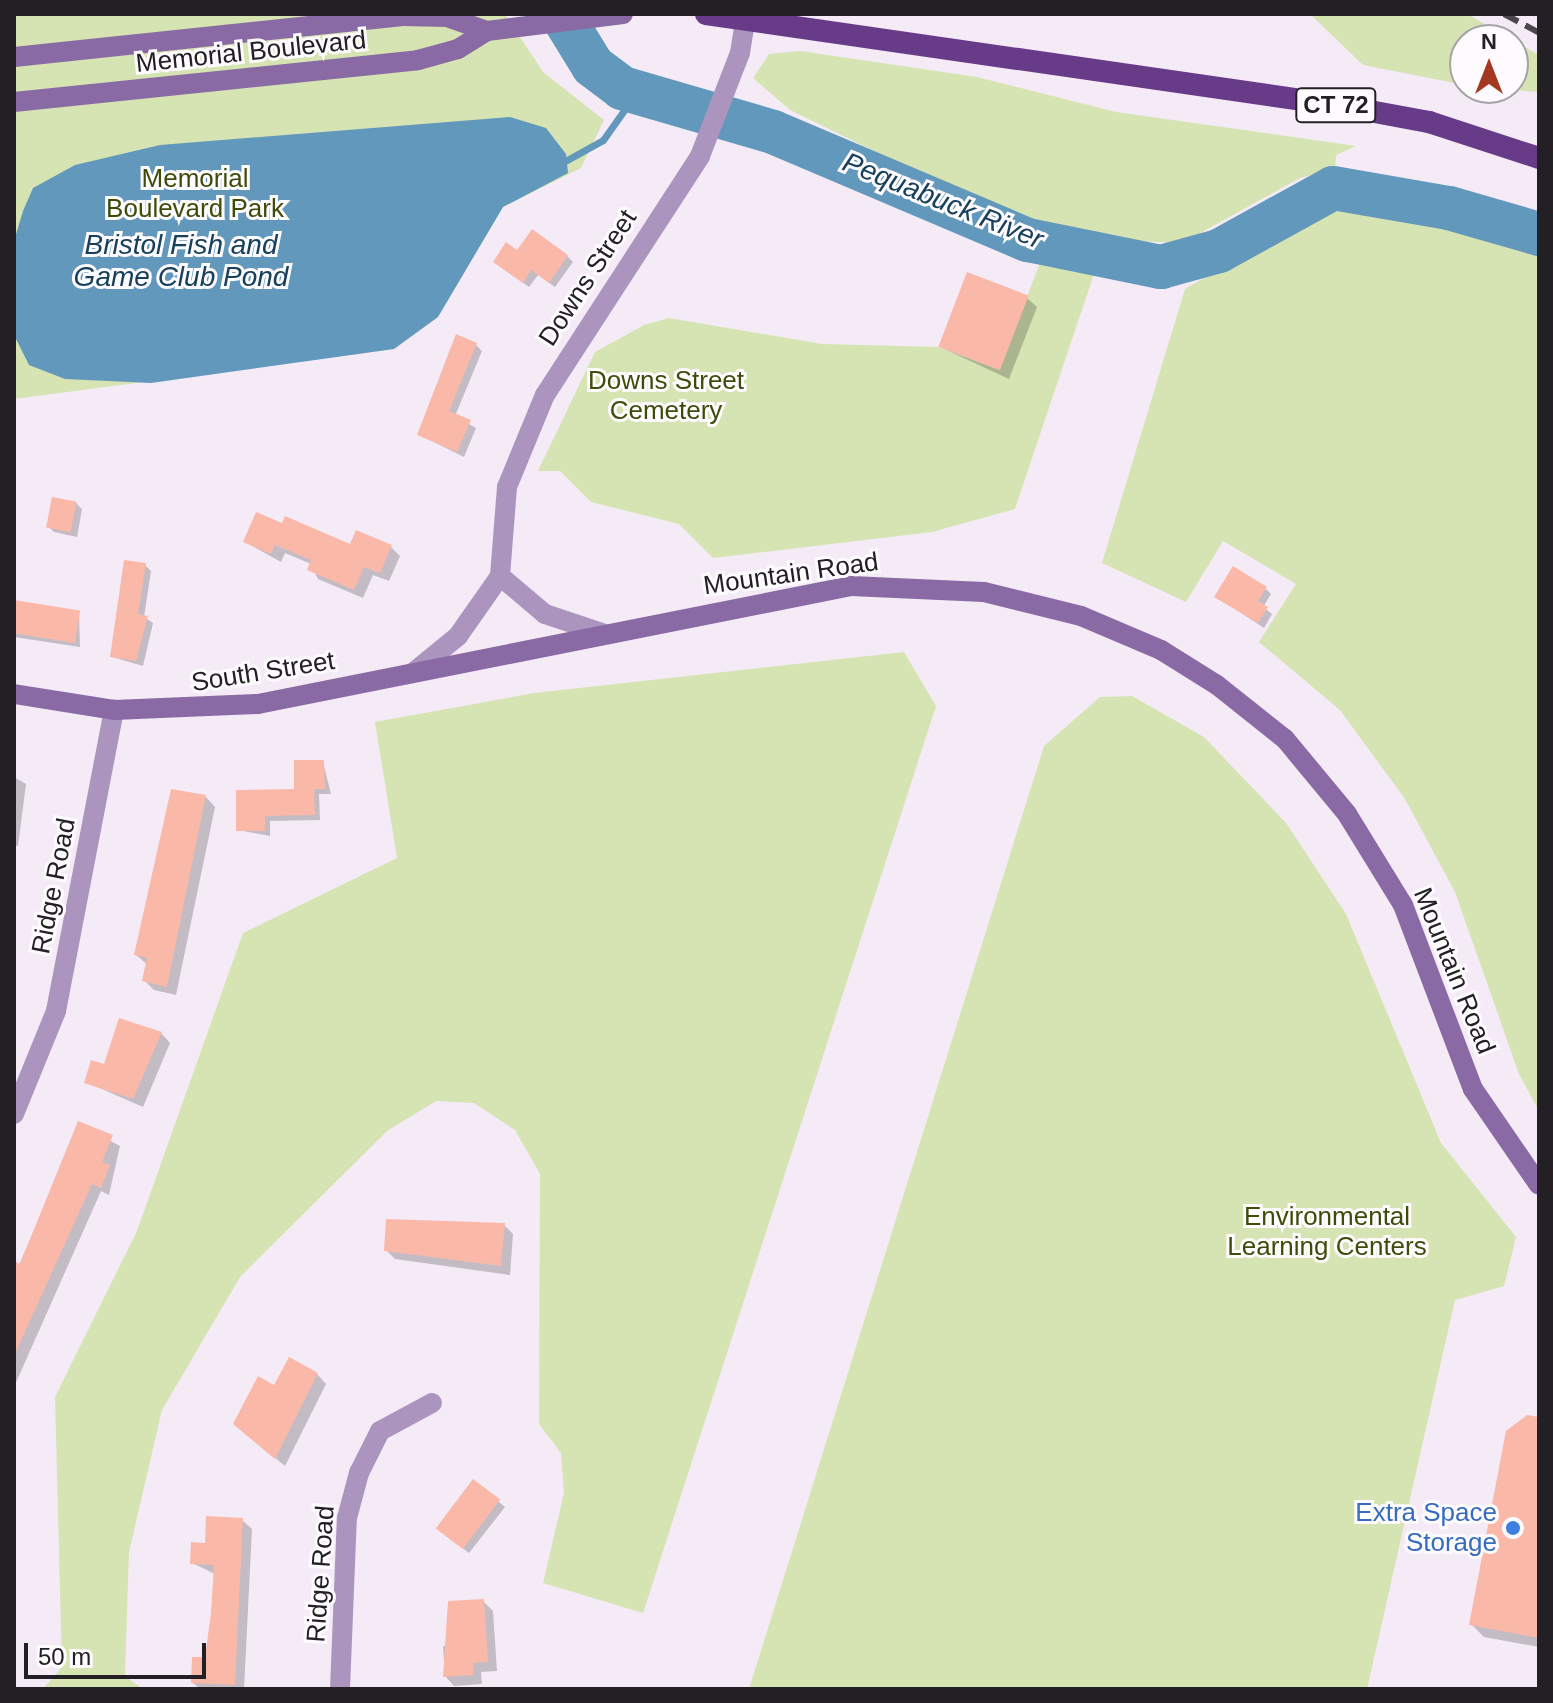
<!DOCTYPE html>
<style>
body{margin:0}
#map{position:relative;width:1553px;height:1703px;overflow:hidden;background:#f4ebf7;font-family:Helvetica,sans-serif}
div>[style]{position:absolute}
.green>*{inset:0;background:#d6e3b3}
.water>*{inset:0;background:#6398bd}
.shadow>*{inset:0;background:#0003}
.stream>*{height:7px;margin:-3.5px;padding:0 3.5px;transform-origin:3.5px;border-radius:3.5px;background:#6398bd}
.river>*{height:44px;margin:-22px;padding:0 22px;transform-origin:22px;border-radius:22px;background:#6398bd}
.building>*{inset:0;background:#f9b8a8;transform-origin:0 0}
.minor>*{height:20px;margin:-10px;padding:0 10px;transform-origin:10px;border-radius:10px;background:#ab95be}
.tertiary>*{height:20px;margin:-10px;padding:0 10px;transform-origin:10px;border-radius:10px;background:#ab95be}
.secondary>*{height:20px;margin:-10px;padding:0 10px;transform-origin:10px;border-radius:10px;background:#8a6aa4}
.trunk>*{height:22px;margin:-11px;padding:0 11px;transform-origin:11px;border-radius:11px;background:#683b88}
.rail>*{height:6px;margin-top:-3px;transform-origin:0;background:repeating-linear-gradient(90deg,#4b474d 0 16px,transparent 0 24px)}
.dots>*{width:22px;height:22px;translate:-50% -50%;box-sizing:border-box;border:4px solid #fdfbfe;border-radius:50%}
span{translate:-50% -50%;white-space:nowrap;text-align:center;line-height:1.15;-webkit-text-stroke:6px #fdfbfe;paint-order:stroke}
.shield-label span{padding:2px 6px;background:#fdfbfe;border:2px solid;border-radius:6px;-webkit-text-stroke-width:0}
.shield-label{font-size:24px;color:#232025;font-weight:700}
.street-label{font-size:26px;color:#232025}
.park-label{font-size:26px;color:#3f4c09}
.shop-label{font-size:26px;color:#366cbe}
.right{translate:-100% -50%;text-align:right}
.water-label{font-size:28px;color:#16405b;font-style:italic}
.frame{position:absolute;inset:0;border:16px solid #232025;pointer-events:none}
.north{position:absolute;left:1449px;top:24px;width:80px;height:80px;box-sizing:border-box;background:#fdfbfe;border:2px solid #a6a3a7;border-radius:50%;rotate:0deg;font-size:22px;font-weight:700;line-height:32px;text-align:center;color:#232025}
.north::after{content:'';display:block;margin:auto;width:28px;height:36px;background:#a1381f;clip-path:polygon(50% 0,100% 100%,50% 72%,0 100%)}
.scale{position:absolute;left:24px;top:1643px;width:182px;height:36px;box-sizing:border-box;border:4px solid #232025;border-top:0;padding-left:10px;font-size:24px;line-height:28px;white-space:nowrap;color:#232025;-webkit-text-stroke:6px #fdfbfe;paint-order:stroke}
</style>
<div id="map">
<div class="green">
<i style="clip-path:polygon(14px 14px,505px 14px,543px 72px,604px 120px,581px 168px,503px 207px,438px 317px,394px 349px,14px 399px)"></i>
<i style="clip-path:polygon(1310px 14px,1467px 14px,1539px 55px,1539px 92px,1483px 88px,1513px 88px,1513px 40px,1465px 40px,1465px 85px,1363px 65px)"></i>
<i style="clip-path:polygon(800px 51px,977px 77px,1116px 112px,1356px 146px,1336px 155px,1335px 169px,1300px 178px,1182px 243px,1081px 239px,1032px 228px,790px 110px,753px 78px,769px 54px)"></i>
<i style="clip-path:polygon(1356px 203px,1453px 220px,1539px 254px,1539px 1111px,1519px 1074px,1455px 892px,1405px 799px,1340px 710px,1259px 642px,1296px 584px,1223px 541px,1186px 602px,1102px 563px,1185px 289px,1318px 212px)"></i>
<i style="clip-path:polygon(1043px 255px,1096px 268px,1015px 509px,932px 532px,713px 558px,679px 524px,591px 502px,560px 471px,538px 471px,595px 352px,644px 325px,669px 318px,822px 344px,938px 347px,999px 370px)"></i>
<i style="clip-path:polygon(904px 652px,936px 706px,643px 1613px,543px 1583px,564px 1493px,561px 1453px,539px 1424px,540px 1174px,515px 1130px,474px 1103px,436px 1101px,387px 1131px,240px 1277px,162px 1410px,129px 1552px,125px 1676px,143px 1689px,43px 1689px,62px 1667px,55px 1397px,137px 1231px,243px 933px,397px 858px,375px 722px,534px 693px)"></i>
<i style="clip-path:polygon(1132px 696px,1204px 737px,1286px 823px,1346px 914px,1441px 1143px,1516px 1237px,1504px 1286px,1455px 1300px,1367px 1689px,749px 1689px,1044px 746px,1100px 697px)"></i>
</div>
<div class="water">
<i style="clip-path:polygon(510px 117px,546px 128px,566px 154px,568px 173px,503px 207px,438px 317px,394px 349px,151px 383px,65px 379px,29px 365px,14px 335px,14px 241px,23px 211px,33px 188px,75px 165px,160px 145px)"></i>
</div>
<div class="shadow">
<i style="clip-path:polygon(518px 253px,567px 256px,573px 262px,555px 287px,538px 275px,529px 287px,501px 267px)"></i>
<i style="clip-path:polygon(1027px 298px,1037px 307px,1009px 379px,940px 347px)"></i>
<i style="clip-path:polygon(476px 345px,482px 351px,455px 416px,476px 428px,464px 457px,420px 435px)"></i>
<i style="clip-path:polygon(76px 503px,82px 509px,77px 537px,54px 532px,48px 526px)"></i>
<i style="clip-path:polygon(245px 542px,391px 547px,400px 556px,389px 581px,373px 575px,363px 598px,318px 579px,311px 564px,285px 553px,281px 562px)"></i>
<i style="clip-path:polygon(145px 565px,151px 571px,144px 617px,153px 623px,143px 666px,112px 657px)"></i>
<i style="clip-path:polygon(1265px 588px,1271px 594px,1263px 607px,1272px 614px,1264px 628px,1217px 597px)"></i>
<i style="clip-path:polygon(14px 603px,79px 613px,80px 647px,14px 637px)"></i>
<i style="clip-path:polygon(323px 762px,331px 794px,319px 794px,320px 820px,270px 821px,270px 836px,238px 830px,297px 791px)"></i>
<i style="clip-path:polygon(14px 777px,26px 784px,18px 846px,14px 845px)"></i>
<i style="clip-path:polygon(172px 791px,206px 797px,215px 807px,176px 995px,154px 990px,145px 981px,148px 965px,136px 955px)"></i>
<i style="clip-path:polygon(161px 1033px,170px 1043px,143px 1107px,86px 1082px)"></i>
<i style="clip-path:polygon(79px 1124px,120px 1146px,109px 1195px,101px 1191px,14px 1387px,14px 1277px)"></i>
<i style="clip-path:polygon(504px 1225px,513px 1234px,510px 1275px,395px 1259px,386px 1250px)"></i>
<i style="clip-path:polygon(317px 1374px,326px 1384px,285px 1466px,245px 1433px,275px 1388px)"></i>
<i style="clip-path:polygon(1539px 1418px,1539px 1647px,1484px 1637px,1471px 1624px)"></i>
<i style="clip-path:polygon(473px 1481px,505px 1507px,469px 1553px,444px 1534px)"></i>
<i style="clip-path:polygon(242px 1520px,252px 1529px,244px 1689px,200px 1689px,193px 1683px,207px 1660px,215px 1574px,192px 1563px)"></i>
<i style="clip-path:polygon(483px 1601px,493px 1611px,497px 1671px,481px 1672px,482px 1684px,454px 1686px,445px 1676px,443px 1646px,453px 1645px)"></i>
</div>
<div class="stream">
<i style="left:558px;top:165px;width:51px;rotate:-29.1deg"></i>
<i style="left:603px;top:140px;width:59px;rotate:-54.7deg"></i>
</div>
<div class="river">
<i style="left:561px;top:14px;width:61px;rotate:58.4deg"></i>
<i style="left:593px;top:66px;width:36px;rotate:37deg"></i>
<i style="left:622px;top:88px;width:157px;rotate:16.2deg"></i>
<i style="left:773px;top:132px;width:277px;rotate:23deg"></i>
<i style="left:1028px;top:240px;width:136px;rotate:11.5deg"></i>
<i style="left:1161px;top:267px;width:60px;rotate:-15.4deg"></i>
<i style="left:1219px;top:251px;width:130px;rotate:-28.9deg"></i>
<i style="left:1333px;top:188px;width:118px;rotate:9.8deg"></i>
<i style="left:1449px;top:208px;width:94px;rotate:16.1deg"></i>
</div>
<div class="building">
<i style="clip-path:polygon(532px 229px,568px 255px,549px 283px,531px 270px,523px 283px,493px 262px,506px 242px,517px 250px)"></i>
<i style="left:967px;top:272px;width:66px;height:80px;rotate:21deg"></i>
<i style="clip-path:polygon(456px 334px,477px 343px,449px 411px,471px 420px,457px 452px,417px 435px)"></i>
<i style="left:52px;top:497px;width:25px;height:31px;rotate:11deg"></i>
<i style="clip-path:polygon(256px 512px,282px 523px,285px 516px,350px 544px,356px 530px,392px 545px,380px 573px,364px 567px,354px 590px,307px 570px,311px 560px,275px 545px,271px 554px,243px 542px)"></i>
<i style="clip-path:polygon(124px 560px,146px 563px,138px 614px,148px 616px,136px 661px,110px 657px)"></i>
<i style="clip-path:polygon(1233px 566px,1267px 587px,1258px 601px,1268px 607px,1258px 623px,1214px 597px)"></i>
<i style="left:14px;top:600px;width:67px;height:33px;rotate:9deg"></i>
<i style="clip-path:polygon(294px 760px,324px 760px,325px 789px,314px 789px,315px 815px,265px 816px,265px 831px,236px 831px,236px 790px,294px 789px)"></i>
<i style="clip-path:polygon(171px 789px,206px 795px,167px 987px,142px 981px,147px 958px,134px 955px)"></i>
<i style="clip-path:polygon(119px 1018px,162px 1032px,133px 1099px,84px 1083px,91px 1060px,104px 1064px)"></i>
<i style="clip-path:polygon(78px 1121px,113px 1135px,102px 1162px,110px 1165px,101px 1188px,92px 1184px,14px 1356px,14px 1261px,20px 1264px)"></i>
<i style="clip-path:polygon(386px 1219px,505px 1223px,501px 1266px,384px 1251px)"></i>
<i style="clip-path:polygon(289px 1357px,318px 1373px,275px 1459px,233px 1424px,258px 1376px,274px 1385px)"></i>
<i style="clip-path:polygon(1527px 1415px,1539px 1417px,1539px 1638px,1469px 1625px,1506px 1431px)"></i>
<i style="left:473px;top:1479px;width:34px;height:62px;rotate:37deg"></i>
<i style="clip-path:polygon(206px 1516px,243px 1518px,235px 1685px,191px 1683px,192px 1657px,205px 1657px,211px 1613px,214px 1565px,190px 1564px,191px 1542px,205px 1543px)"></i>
<i style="clip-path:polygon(484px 1599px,488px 1662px,473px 1663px,474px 1675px,443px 1677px,448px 1601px)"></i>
</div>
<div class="minor">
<i style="left:14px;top:1114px;width:111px;rotate:-67.8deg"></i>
<i style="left:56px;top:1011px;width:307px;rotate:-79.1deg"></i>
<i style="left:340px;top:1689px;width:171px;rotate:-87.7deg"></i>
<i style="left:347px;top:1518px;width:47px;rotate:-75.1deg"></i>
<i style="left:359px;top:1473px;width:47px;rotate:-63.4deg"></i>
<i style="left:380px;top:1431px;width:59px;rotate:-28.3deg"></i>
</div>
<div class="tertiary">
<i style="left:500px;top:576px;width:59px;rotate:40.2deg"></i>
<i style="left:545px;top:614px;width:60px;rotate:18.4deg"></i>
<i style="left:414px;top:672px;width:57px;rotate:-39.3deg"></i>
<i style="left:458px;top:636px;width:73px;rotate:-55deg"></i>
<i style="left:500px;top:576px;width:89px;rotate:-85.5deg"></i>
<i style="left:507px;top:487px;width:100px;rotate:-67.6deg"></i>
<i style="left:545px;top:395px;width:285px;rotate:-57deg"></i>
<i style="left:700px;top:156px;width:110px;rotate:-68.8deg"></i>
<i style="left:740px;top:53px;width:39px;rotate:-81deg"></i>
</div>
<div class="secondary">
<i style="left:14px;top:57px;width:391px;rotate:-6deg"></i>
<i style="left:403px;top:16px;width:44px;rotate:1.3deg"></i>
<i style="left:447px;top:17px;width:42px;rotate:19.3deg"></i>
<i style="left:14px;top:102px;width:406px;rotate:-5.9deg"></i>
<i style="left:418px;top:60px;width:41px;rotate:-15.4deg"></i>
<i style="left:458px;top:49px;width:34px;rotate:-32deg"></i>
<i style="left:487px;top:31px;width:137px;rotate:-7.1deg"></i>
<i style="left:14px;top:694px;width:101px;rotate:9.1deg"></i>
<i style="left:114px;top:710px;width:144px;rotate:-2.4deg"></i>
<i style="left:258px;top:704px;width:605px;rotate:-11.25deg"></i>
<i style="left:851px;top:586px;width:133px;rotate:2.6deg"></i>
<i style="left:984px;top:592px;width:100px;rotate:13.9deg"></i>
<i style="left:1081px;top:616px;width:87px;rotate:23deg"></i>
<i style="left:1161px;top:650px;width:66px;rotate:32deg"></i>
<i style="left:1217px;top:685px;width:87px;rotate:38.5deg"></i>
<i style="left:1285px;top:739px;width:97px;rotate:50.4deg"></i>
<i style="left:1347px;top:814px;width:107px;rotate:58.4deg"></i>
<i style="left:1403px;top:905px;width:197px;rotate:69.2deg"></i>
<i style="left:1473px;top:1089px;width:116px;rotate:55.5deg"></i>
</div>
<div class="trunk">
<i style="left:706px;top:14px;width:638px;rotate:8.21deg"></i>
<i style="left:1337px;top:105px;width:94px;rotate:10.5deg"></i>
<i style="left:1429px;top:122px;width:116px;rotate:18.1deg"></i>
</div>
<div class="rail">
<i style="left:1504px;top:14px;width:40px;rotate:28deg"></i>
</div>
<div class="dots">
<i style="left:1513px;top:1528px;background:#3f7fe0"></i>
</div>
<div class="shield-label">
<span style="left:1336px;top:105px">CT 72</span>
</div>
<div class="street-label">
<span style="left:251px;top:52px;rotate:-6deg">Memorial Boulevard</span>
<span style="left:588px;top:278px;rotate:-57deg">Downs Street</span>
<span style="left:791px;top:574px;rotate:-8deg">Mountain Road</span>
<span style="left:263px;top:672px;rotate:-9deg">South Street</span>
<span style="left:54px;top:886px;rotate:-79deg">Ridge Road</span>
<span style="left:1454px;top:971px;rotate:68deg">Mountain Road</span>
<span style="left:321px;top:1574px;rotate:-86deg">Ridge Road</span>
</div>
<div class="park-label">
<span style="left:195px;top:194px">Memorial<br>Boulevard Park</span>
<span style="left:666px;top:396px">Downs Street<br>Cemetery</span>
<span style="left:1327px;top:1232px">Environmental<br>Learning Centers</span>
</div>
<div class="shop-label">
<span class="right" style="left:1497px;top:1528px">Extra Space<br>Storage</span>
</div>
<div class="water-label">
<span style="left:943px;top:201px;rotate:22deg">Pequabuck River</span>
<span style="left:181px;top:261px">Bristol Fish and<br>Game Club Pond</span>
</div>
<div class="frame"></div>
<div class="north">N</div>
<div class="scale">50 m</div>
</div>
